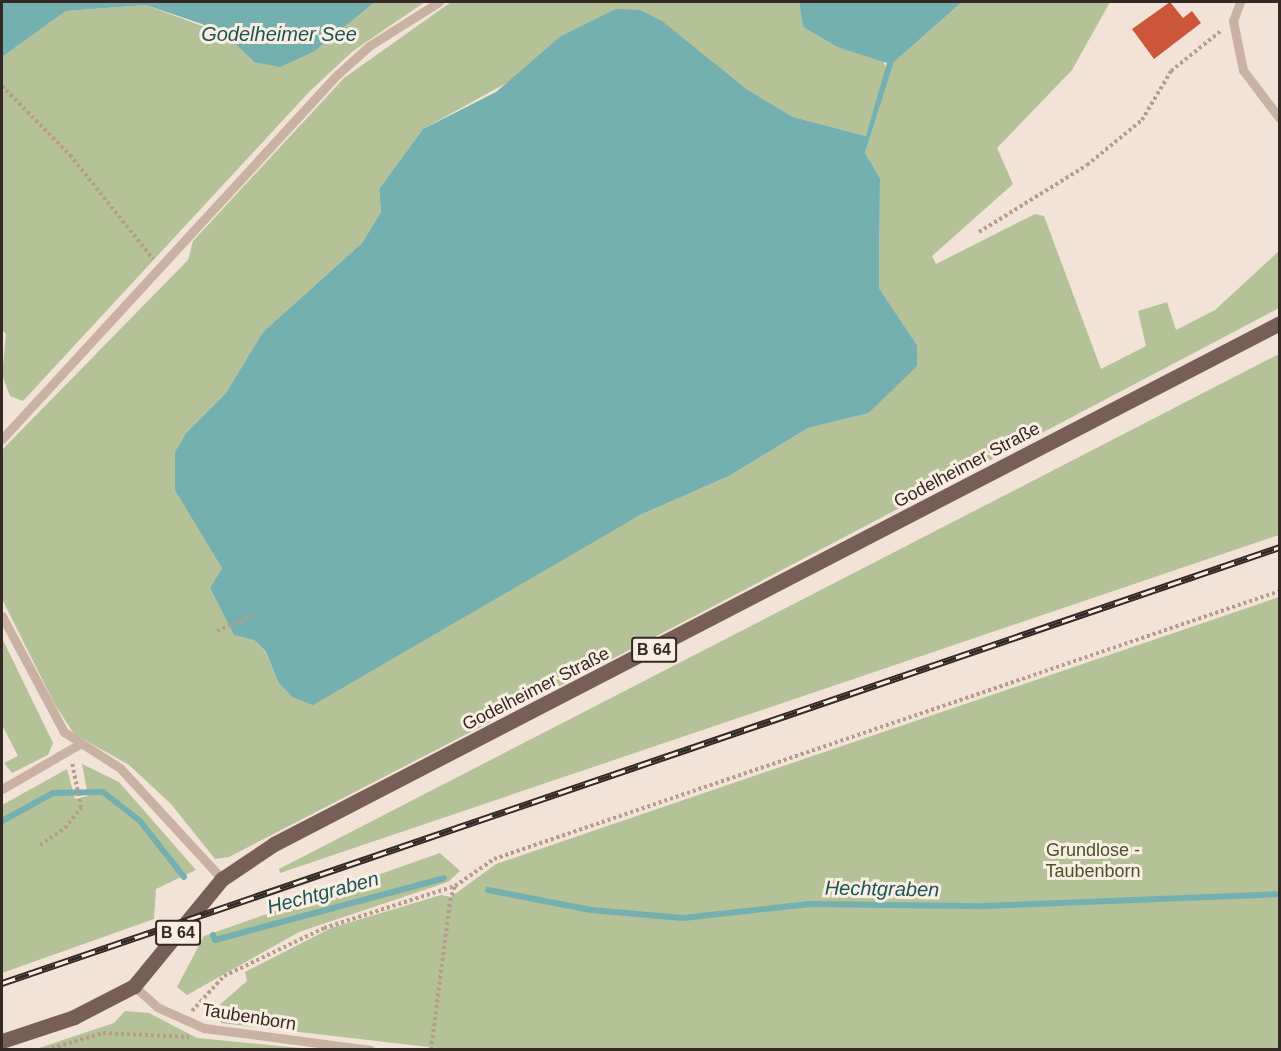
<!DOCTYPE html>
<meta charset="utf-8">
<style>
body{margin:0}
#map{position:relative;width:1281px;height:1051px;overflow:hidden;background:#f2e3d6;font-family:Arial,sans-serif}
div>[style]{position:absolute}
.green>*{inset:0;background:#b5c196}
.water>*{inset:0;background:#74b0b0}
.stream>*{height:6px;margin:-3px;padding:0 3px;transform-origin:3px;border-radius:3px;background:#74b0b0}
.building>*{inset:0;background:#cc563a}
.path>*{height:4px;margin-top:-2px;transform-origin:0;background:repeating-linear-gradient(90deg,#b69c8c 0 3px,transparent 0 6px)}
.service>*{height:9px;margin:-4.5px;padding:0 4.5px;transform-origin:4.5px;border-radius:4.5px;background:#cab2a2}
.primary>*{height:15px;margin:-7.5px;padding:0 7.5px;transform-origin:7.5px;border-radius:7.5px;background:#775f55}
.rail>*{height:7px;margin-top:-3.5px;transform-origin:0;background:repeating-linear-gradient(90deg,#faeee2 0 14px,#342925 0 28px);box-sizing:border-box;border-block:2px solid #342925}
span{translate:-50% -50%;white-space:nowrap;text-align:center;line-height:1.15;-webkit-text-stroke:6px #faeee2;paint-order:stroke}
.shield-label span{padding:2px 4px;background:#faeee2;border:2px solid;border-radius:4px;-webkit-text-stroke-width:0}
.shield-label{font-size:16px;color:#342925;font-weight:700}
.street-label{font-size:18px;color:#342925}
.park-label{font-size:18px;color:#465327}
.water-label{font-size:20px;color:#195657;font-style:italic}
.frame{position:absolute;inset:0;border:3px solid #342925;pointer-events:none}
</style>
<div id="map">
<div class="green">
<i style="clip-path:polygon(375px 2px,425px 2px,353px 51px,310px 91px,23px 401px,10px 396px,2px 375px,6px 334px,2px 330px,2px 57px,66px 11px,146px 5px,226px 35px,254px 62px,315px 51px)"></i>
<i style="clip-path:polygon(451px 2px,799px 2px,803px 27px,837px 47px,883px 60px,887px 71px,866px 136px,793px 117px,745px 88px,512px 80px,423px 129px,379px 189px,381px 212px,362px 243px,263px 332px,226px 393px,187px 432px,222px 568px,210px 588px,234px 634px,254px 640px,266px 653px,278px 682px,292px 697px,640px 515px,729px 476px,808px 428px,869px 413px,916px 366px,917px 345px,879px 288px,880px 178px,865px 153px,894px 62px,962px 2px,1110px 2px,1072px 70px,997px 148px,1013px 184px,932px 256px,936px 264px,1035px 214px,1044px 216px,1101px 369px,1146px 346px,1138px 311px,1167px 302px,1176px 330px,1215px 310px,1279px 251px,1279px 308px,668px 630px,229px 857px,215px 859px,171px 804px,129px 765px,74px 734px,54px 703px,2px 599px,2px 450px,188px 260px,193px 241px,344px 78px)"></i>
<i style="clip-path:polygon(1279px 354px,1279px 535px,280px 873px,279px 869px)"></i>
<i style="clip-path:polygon(1279px 597px,1279px 1049px,454px 1050px,221px 1023px,216px 1008px,247px 981px,245px 972px,331px 928px,441px 895px,451px 897px,496px 864px)"></i>
<i style="clip-path:polygon(2px 638px,53px 743px,48px 755px,12px 773px,4px 763px,18px 756px,2px 725px)"></i>
<i style="clip-path:polygon(82px 764px,119px 782px,196px 870px,156px 889px,154px 919px,2px 973px,2px 805px,67px 769px,75px 799px,88px 796px)"></i>
<i style="clip-path:polygon(440px 853px,460px 871px,448px 882px,299px 932px,187px 995px,177px 987px,204px 936px)"></i>
<i style="clip-path:polygon(125px 1011px,149px 1013px,197px 1038px,311px 1049px,36px 1049px,114px 1023px)"></i>
</div>
<div class="water">
<i style="clip-path:polygon(2px 2px,375px 2px,315px 51px,280px 67px,254px 62px,226px 35px,202px 24px,146px 5px,66px 11px,2px 57px)"></i>
<i style="clip-path:polygon(799px 2px,962px 2px,894px 62px,865px 153px,880px 178px,879px 288px,917px 345px,917px 366px,869px 413px,808px 428px,729px 476px,640px 515px,313px 705px,292px 697px,278px 682px,266px 652px,254px 640px,234px 635px,210px 588px,222px 568px,175px 490px,175px 452px,187px 432px,226px 393px,263px 332px,362px 243px,381px 212px,379px 189px,423px 129px,496px 92px,561px 36px,616px 9px,640px 10px,662px 21px,745px 88px,793px 117px,866px 136px,887px 63px,837px 47px,803px 27px)"></i>
</div>
<div class="stream">
<i style="left:2px;top:821px;width:58px;rotate:-28.8deg"></i>
<i style="left:53px;top:793px;width:50px;rotate:-1.1deg"></i>
<i style="left:103px;top:792px;width:47px;rotate:38.1deg"></i>
<i style="left:140px;top:821px;width:71px;rotate:51.8deg"></i>
<i style="left:488px;top:890px;width:105px;rotate:11deg"></i>
<i style="left:591px;top:910px;width:92px;rotate:5deg"></i>
<i style="left:683px;top:918px;width:128px;rotate:-6.3deg"></i>
<i style="left:810px;top:904px;width:175px;rotate:0.7deg"></i>
<i style="left:985px;top:906px;width:295px;rotate:-2.3deg"></i>
<i style="left:213px;top:935px;width:5px;rotate:68deg"></i>
<i style="left:215px;top:940px;width:237px;rotate:-15.1deg"></i>
</div>
<div class="building">
<i style="clip-path:polygon(1170px 2px,1183px 18px,1192px 11px,1201px 23px,1154px 59px,1132px 29px)"></i>
</div>
<div class="path">
<i style="left:2px;top:86px;width:97px;rotate:45.4deg"></i>
<i style="left:70px;top:155px;width:133px;rotate:51.4deg"></i>
<i style="left:979px;top:232px;width:127px;rotate:-31.8deg"></i>
<i style="left:1087px;top:165px;width:71px;rotate:-39.3deg"></i>
<i style="left:1142px;top:120px;width:57px;rotate:-59.4deg"></i>
<i style="left:1171px;top:71px;width:65px;rotate:-38.8deg"></i>
<i style="left:217px;top:631px;width:39px;rotate:-24deg"></i>
<i style="left:40px;top:845px;width:30px;rotate:-34deg"></i>
<i style="left:65px;top:828px;width:26px;rotate:-51deg"></i>
<i style="left:81px;top:808px;width:47px;rotate:-101.1deg"></i>
<i style="left:192px;top:1011px;width:47px;rotate:-47.6deg"></i>
<i style="left:224px;top:976px;width:111px;rotate:-25.6deg"></i>
<i style="left:324px;top:928px;width:138px;rotate:-17.8deg"></i>
<i style="left:46px;top:1050px;width:59px;rotate:-16.6deg"></i>
<i style="left:103px;top:1033px;width:86px;rotate:2.7deg"></i>
<i style="left:431px;top:1050px;width:150px;rotate:-82.7deg"></i>
<i style="left:450px;top:901px;width:16px;rotate:-72deg"></i>
<i style="left:455px;top:886px;width:47px;rotate:-34.7deg"></i>
<i style="left:494px;top:859px;width:830px;rotate:-18.83deg"></i>
</div>
<div class="service">
<i style="left:1240px;top:2px;width:20px;rotate:110deg"></i>
<i style="left:1233px;top:21px;width:50px;rotate:78.5deg"></i>
<i style="left:1243px;top:70px;width:61px;rotate:52.9deg"></i>
<i style="left:2px;top:439px;width:496px;rotate:-47.4deg"></i>
<i style="left:338px;top:74px;width:42px;rotate:-42.1deg"></i>
<i style="left:369px;top:46px;width:83px;rotate:-32.2deg"></i>
<i style="left:2px;top:616px;width:132px;rotate:61.9deg"></i>
<i style="left:64px;top:732px;width:67px;rotate:32.7deg"></i>
<i style="left:120px;top:768px;width:151px;rotate:47.4deg"></i>
<i style="left:2px;top:789px;width:88px;rotate:-30.1deg"></i>
<i style="left:134px;top:986px;width:31px;rotate:42deg"></i>
<i style="left:157px;top:1007px;width:51px;rotate:24.1deg"></i>
<i style="left:204px;top:1028px;width:168px;rotate:7.5deg"></i>
</div>
<div class="primary">
<i style="left:2px;top:1041px;width:76px;rotate:-18.4deg"></i>
<i style="left:74px;top:1017px;width:68px;rotate:-27.3deg"></i>
<i style="left:134px;top:986px;width:139px;rotate:-50.6deg"></i>
<i style="left:222px;top:879px;width:63px;rotate:-33.9deg"></i>
<i style="left:274px;top:844px;width:1133px;rotate:-27.38deg"></i>
</div>
<div class="rail">
<i style="left:2px;top:983px;width:1350px;rotate:-18.84deg"></i>
</div>
<div class="shield-label">
<span style="left:654px;top:650px">B 64</span>
<span style="left:178px;top:933px">B 64</span>
</div>
<div class="street-label">
<span style="left:967px;top:465px;rotate:-28deg">Godelheimer Straße</span>
<span style="left:536px;top:689px;rotate:-27deg">Godelheimer Straße</span>
<span style="left:249px;top:1017px;rotate:9deg">Taubenborn</span>
</div>
<div class="park-label">
<span style="left:1093px;top:861px">Grundlose -<br>Taubenborn</span>
</div>
<div class="water-label">
<span style="left:279px;top:34px">Godelheimer See</span>
<span style="left:882px;top:889px;rotate:1deg">Hechtgraben</span>
<span style="left:323px;top:893px;rotate:-15deg">Hechtgraben</span>
</div>
<div class="frame"></div>
</div>
